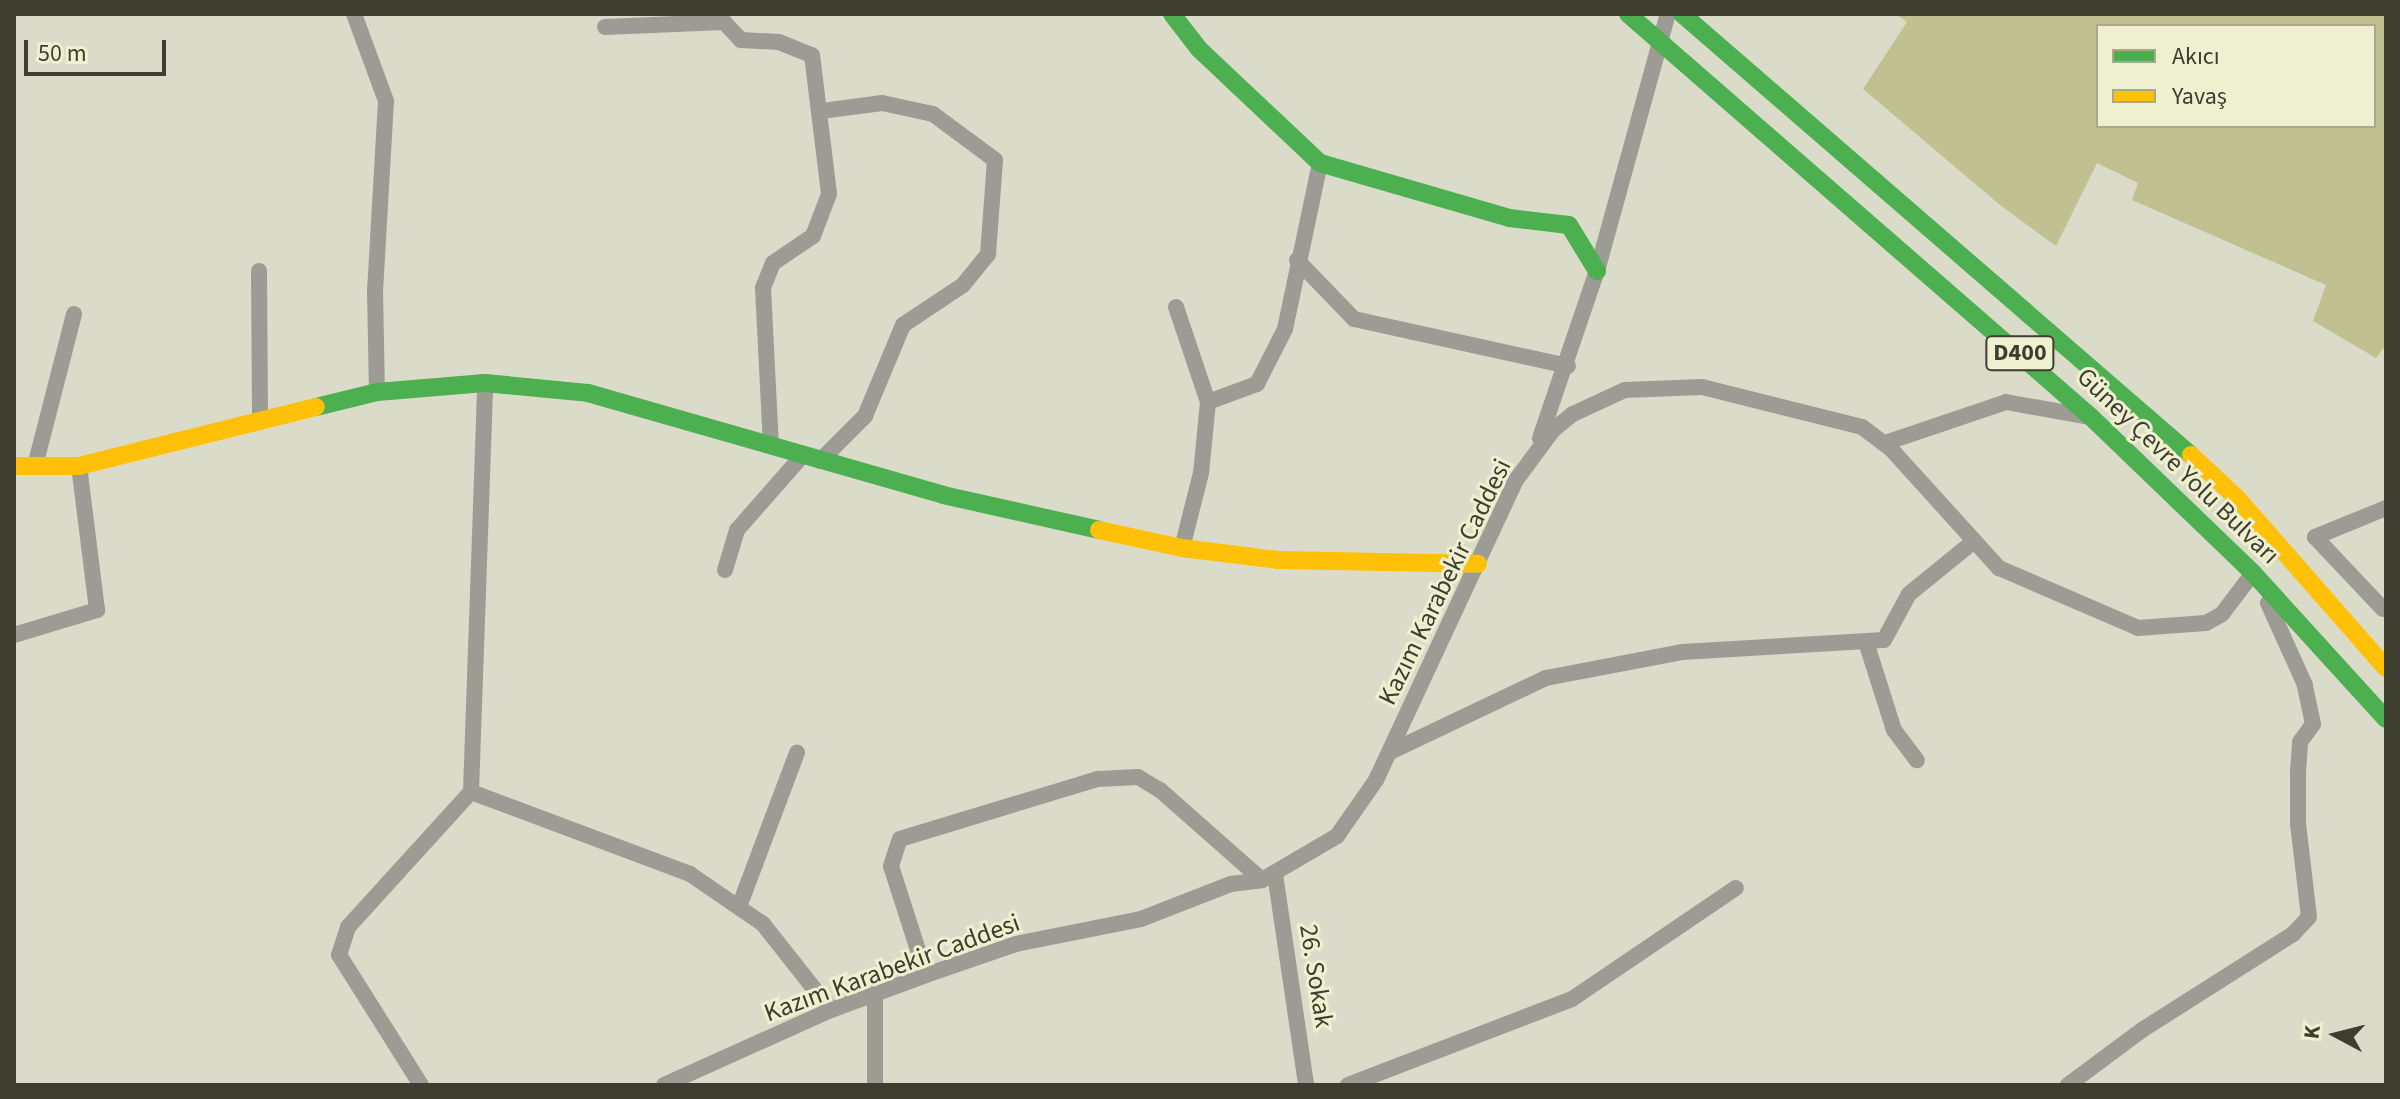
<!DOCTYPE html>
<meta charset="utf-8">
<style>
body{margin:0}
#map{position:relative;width:2400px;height:1099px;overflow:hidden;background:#dbdbca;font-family:"Source Sans 3",sans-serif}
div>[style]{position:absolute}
.forest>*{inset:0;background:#c0c091}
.street>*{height:16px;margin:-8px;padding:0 8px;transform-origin:8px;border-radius:8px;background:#9c9c94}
.fast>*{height:18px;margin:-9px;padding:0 9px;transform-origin:9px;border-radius:9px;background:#4caf50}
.slow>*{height:18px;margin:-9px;padding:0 9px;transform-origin:9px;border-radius:9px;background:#ffc107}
span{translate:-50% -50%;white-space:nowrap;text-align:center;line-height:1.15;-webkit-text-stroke:6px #eff0cf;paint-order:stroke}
.shield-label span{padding:2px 6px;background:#eff0cf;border:2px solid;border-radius:6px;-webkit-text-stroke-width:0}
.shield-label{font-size:24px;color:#3d3d30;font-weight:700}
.street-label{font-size:26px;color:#3d3d30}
.frame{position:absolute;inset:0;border:16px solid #3d3d30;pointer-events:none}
.legend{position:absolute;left:2096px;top:24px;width:280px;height:104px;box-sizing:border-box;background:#eff0cf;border:2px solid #a8a88f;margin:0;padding:10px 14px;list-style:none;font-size:24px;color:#3d3d30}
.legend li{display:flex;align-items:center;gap:16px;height:40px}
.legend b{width:40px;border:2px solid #a8a88f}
.north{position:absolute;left:2296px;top:995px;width:80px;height:80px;-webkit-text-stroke:6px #eff0cf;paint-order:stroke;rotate:277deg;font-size:22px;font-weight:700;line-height:32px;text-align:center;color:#3d3d30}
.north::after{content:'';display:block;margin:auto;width:28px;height:36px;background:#3d3d30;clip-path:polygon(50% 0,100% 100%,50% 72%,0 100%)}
.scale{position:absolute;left:24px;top:40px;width:142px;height:36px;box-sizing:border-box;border:4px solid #3d3d30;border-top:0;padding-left:10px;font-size:24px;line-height:28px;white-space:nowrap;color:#3d3d30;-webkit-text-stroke:6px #eff0cf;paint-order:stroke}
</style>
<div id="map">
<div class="forest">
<i style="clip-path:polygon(evenodd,1896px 14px,2386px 14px,2386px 345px,2376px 358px,2313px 321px,2326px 285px,2132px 200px,2138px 183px,2097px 163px,2056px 246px,2000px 205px,1863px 89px,1907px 22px,1896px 14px,2098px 26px,2374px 26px,2374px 126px,2098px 126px,2098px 26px)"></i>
</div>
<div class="street">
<i style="left:354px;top:14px;width:93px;rotate:69.8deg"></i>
<i style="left:386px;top:101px;width:189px;rotate:93.3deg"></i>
<i style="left:375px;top:290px;width:102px;rotate:88.9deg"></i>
<i style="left:605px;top:27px;width:119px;rotate:-2.4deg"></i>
<i style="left:724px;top:22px;width:25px;rotate:47deg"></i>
<i style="left:741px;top:40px;width:38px;rotate:3deg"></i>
<i style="left:779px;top:42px;width:35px;rotate:22deg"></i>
<i style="left:812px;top:55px;width:140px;rotate:83deg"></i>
<i style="left:829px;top:194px;width:45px;rotate:110.9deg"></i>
<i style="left:813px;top:236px;width:48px;rotate:146deg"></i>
<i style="left:773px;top:263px;width:27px;rotate:112deg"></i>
<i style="left:763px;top:288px;width:157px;rotate:87.1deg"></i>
<i style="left:1297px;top:260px;width:82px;rotate:46deg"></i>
<i style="left:1354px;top:319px;width:219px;rotate:12.4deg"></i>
<i style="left:259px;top:271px;width:150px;rotate:89.6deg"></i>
<i style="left:1176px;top:307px;width:100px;rotate:71.4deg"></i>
<i style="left:1208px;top:402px;width:71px;rotate:95.6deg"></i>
<i style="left:1201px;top:473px;width:77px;rotate:104.2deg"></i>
<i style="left:1208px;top:402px;width:52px;rotate:-20.2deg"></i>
<i style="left:1257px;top:384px;width:62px;rotate:-63deg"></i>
<i style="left:1285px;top:329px;width:170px;rotate:-78.1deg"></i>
<i style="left:1540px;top:438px;width:176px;rotate:-71.2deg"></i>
<i style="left:1597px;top:271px;width:267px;rotate:-74.6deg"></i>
<i style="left:1885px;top:443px;width:128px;rotate:-18.7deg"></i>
<i style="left:2006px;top:402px;width:79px;rotate:10.2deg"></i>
<i style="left:820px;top:461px;width:64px;rotate:-45deg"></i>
<i style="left:865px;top:416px;width:99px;rotate:-67.3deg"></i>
<i style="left:903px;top:325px;width:72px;rotate:-33.7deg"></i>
<i style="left:963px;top:285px;width:40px;rotate:-51deg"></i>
<i style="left:988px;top:254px;width:94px;rotate:-85.7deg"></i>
<i style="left:995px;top:160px;width:77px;rotate:-143.4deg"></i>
<i style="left:933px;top:114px;width:52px;rotate:-167.8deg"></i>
<i style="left:882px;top:103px;width:62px;rotate:172.5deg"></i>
<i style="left:35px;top:466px;width:157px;rotate:-75.6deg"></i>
<i style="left:725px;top:570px;width:42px;rotate:-73.3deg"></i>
<i style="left:737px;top:530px;width:100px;rotate:-48.7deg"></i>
<i style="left:2383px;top:609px;width:99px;rotate:-133.4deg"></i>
<i style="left:2315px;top:537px;width:77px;rotate:-22.2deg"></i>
<i style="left:14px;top:635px;width:87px;rotate:-16.8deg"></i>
<i style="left:97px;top:610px;width:145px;rotate:-97.1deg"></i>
<i style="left:1867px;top:645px;width:89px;rotate:72.4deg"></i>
<i style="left:1894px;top:730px;width:38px;rotate:53deg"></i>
<i style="left:1390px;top:752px;width:173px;rotate:-25.4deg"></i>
<i style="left:1546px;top:678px;width:138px;rotate:-10.8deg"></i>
<i style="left:1682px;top:652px;width:202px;rotate:-3.4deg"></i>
<i style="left:1884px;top:640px;width:52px;rotate:-61.5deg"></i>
<i style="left:1909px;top:594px;width:82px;rotate:-39.1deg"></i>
<i style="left:471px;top:792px;width:234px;rotate:20.5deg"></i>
<i style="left:690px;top:874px;width:88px;rotate:34.4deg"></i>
<i style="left:763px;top:924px;width:110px;rotate:51.7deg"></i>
<i style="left:1275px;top:874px;width:213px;rotate:81.6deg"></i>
<i style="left:739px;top:907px;width:165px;rotate:-69.4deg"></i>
<i style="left:926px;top:975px;width:114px;rotate:-107.8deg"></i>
<i style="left:891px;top:866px;width:28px;rotate:-72deg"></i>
<i style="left:900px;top:839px;width:207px;rotate:-16.9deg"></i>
<i style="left:1098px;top:779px;width:40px;rotate:-2.9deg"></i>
<i style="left:1138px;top:777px;width:26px;rotate:31deg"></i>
<i style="left:1160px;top:790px;width:136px;rotate:41.4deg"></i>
<i style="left:875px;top:995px;width:90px;rotate:90deg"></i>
<i style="left:421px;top:1085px;width:154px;rotate:-122.2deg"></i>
<i style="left:339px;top:955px;width:29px;rotate:-72deg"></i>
<i style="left:348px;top:927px;width:183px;rotate:-47.7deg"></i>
<i style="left:471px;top:792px;width:409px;rotate:-88deg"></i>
<i style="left:664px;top:1085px;width:183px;rotate:-24.2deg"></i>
<i style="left:831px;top:1010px;width:101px;rotate:-20.2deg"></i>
<i style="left:926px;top:975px;width:95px;rotate:-19deg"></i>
<i style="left:1016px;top:944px;width:127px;rotate:-11.3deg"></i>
<i style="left:1141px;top:919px;width:97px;rotate:-21.3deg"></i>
<i style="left:1231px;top:884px;width:31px;rotate:-7deg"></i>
<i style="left:1262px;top:880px;width:87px;rotate:-30.4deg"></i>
<i style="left:1337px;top:836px;width:68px;rotate:-55.1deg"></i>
<i style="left:1376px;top:780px;width:331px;rotate:-65deg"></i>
<i style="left:1516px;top:480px;width:62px;rotate:-53.5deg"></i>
<i style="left:1553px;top:430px;width:26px;rotate:-39deg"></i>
<i style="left:1573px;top:414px;width:57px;rotate:-24.8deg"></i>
<i style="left:1625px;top:390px;width:77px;rotate:-2.2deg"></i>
<i style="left:1702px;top:387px;width:165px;rotate:14deg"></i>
<i style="left:1862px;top:427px;width:36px;rotate:37deg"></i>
<i style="left:1891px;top:449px;width:161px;rotate:47.8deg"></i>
<i style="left:1999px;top:568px;width:151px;rotate:23.3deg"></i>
<i style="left:2138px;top:628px;width:68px;rotate:-4.2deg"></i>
<i style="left:2206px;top:623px;width:18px;rotate:-29deg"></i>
<i style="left:2222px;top:614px;width:51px;rotate:-52.9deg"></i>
<i style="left:2253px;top:573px;width:7px;rotate:63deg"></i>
<i style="left:1348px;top:1085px;width:240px;rotate:-21deg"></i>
<i style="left:1572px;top:999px;width:198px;rotate:-34.1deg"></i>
<i style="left:2068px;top:1085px;width:92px;rotate:-36.6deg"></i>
<i style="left:2142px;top:1030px;width:179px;rotate:-32.4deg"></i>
<i style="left:2293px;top:934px;width:23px;rotate:-47deg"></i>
<i style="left:2309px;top:917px;width:94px;rotate:-96.7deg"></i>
<i style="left:2298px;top:824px;width:52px;rotate:-90deg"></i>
<i style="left:2298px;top:772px;width:30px;rotate:-86deg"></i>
<i style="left:2300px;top:742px;width:22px;rotate:-54deg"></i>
<i style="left:2313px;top:724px;width:40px;rotate:-102deg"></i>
<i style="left:2305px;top:685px;width:90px;rotate:-114.3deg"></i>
</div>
<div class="fast">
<i style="left:1172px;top:14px;width:44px;rotate:52.4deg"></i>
<i style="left:1199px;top:49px;width:166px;rotate:43.3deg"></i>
<i style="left:1320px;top:163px;width:197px;rotate:16.2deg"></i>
<i style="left:1509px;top:218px;width:60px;rotate:6.7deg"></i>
<i style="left:1569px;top:225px;width:54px;rotate:58.7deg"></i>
<i style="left:1628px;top:14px;width:614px;rotate:41.04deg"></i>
<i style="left:2091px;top:417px;width:225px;rotate:43.9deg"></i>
<i style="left:2253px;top:573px;width:197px;rotate:47.7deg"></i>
<i style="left:1682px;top:14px;width:673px;rotate:40.91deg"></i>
<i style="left:316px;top:407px;width:63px;rotate:-13.8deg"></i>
<i style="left:377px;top:392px;width:108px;rotate:-4.8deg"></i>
<i style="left:485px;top:383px;width:103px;rotate:5.5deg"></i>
<i style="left:588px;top:393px;width:369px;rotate:16deg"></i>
<i style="left:943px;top:495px;width:160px;rotate:12.6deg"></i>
</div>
<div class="slow">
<i style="left:2191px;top:455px;width:63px;rotate:43.1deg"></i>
<i style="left:2237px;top:498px;width:226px;rotate:48.8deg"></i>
<i style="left:14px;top:466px;width:65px"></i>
<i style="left:79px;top:466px;width:244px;rotate:-14deg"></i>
<i style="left:1099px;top:530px;width:85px;rotate:12.2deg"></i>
<i style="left:1182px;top:548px;width:97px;rotate:7.1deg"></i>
<i style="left:1278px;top:560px;width:200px;rotate:1.1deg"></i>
</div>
<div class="shield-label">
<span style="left:2020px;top:353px">D400</span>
</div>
<div class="street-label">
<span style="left:2178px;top:466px;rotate:44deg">Güney Çevre Yolu Bulvarı</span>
<span style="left:1445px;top:582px;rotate:-64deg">Kazım Karabekir Caddesi</span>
<span style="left:892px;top:968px;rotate:-20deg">Kazım Karabekir Caddesi</span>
<span style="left:1316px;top:976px;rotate:81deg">26. Sokak</span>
</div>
<div class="frame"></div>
<ul class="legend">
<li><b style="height:10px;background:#4caf50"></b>Akıcı</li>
<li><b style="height:10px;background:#ffc107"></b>Yavaş</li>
</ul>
<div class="north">K</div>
<div class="scale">50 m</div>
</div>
